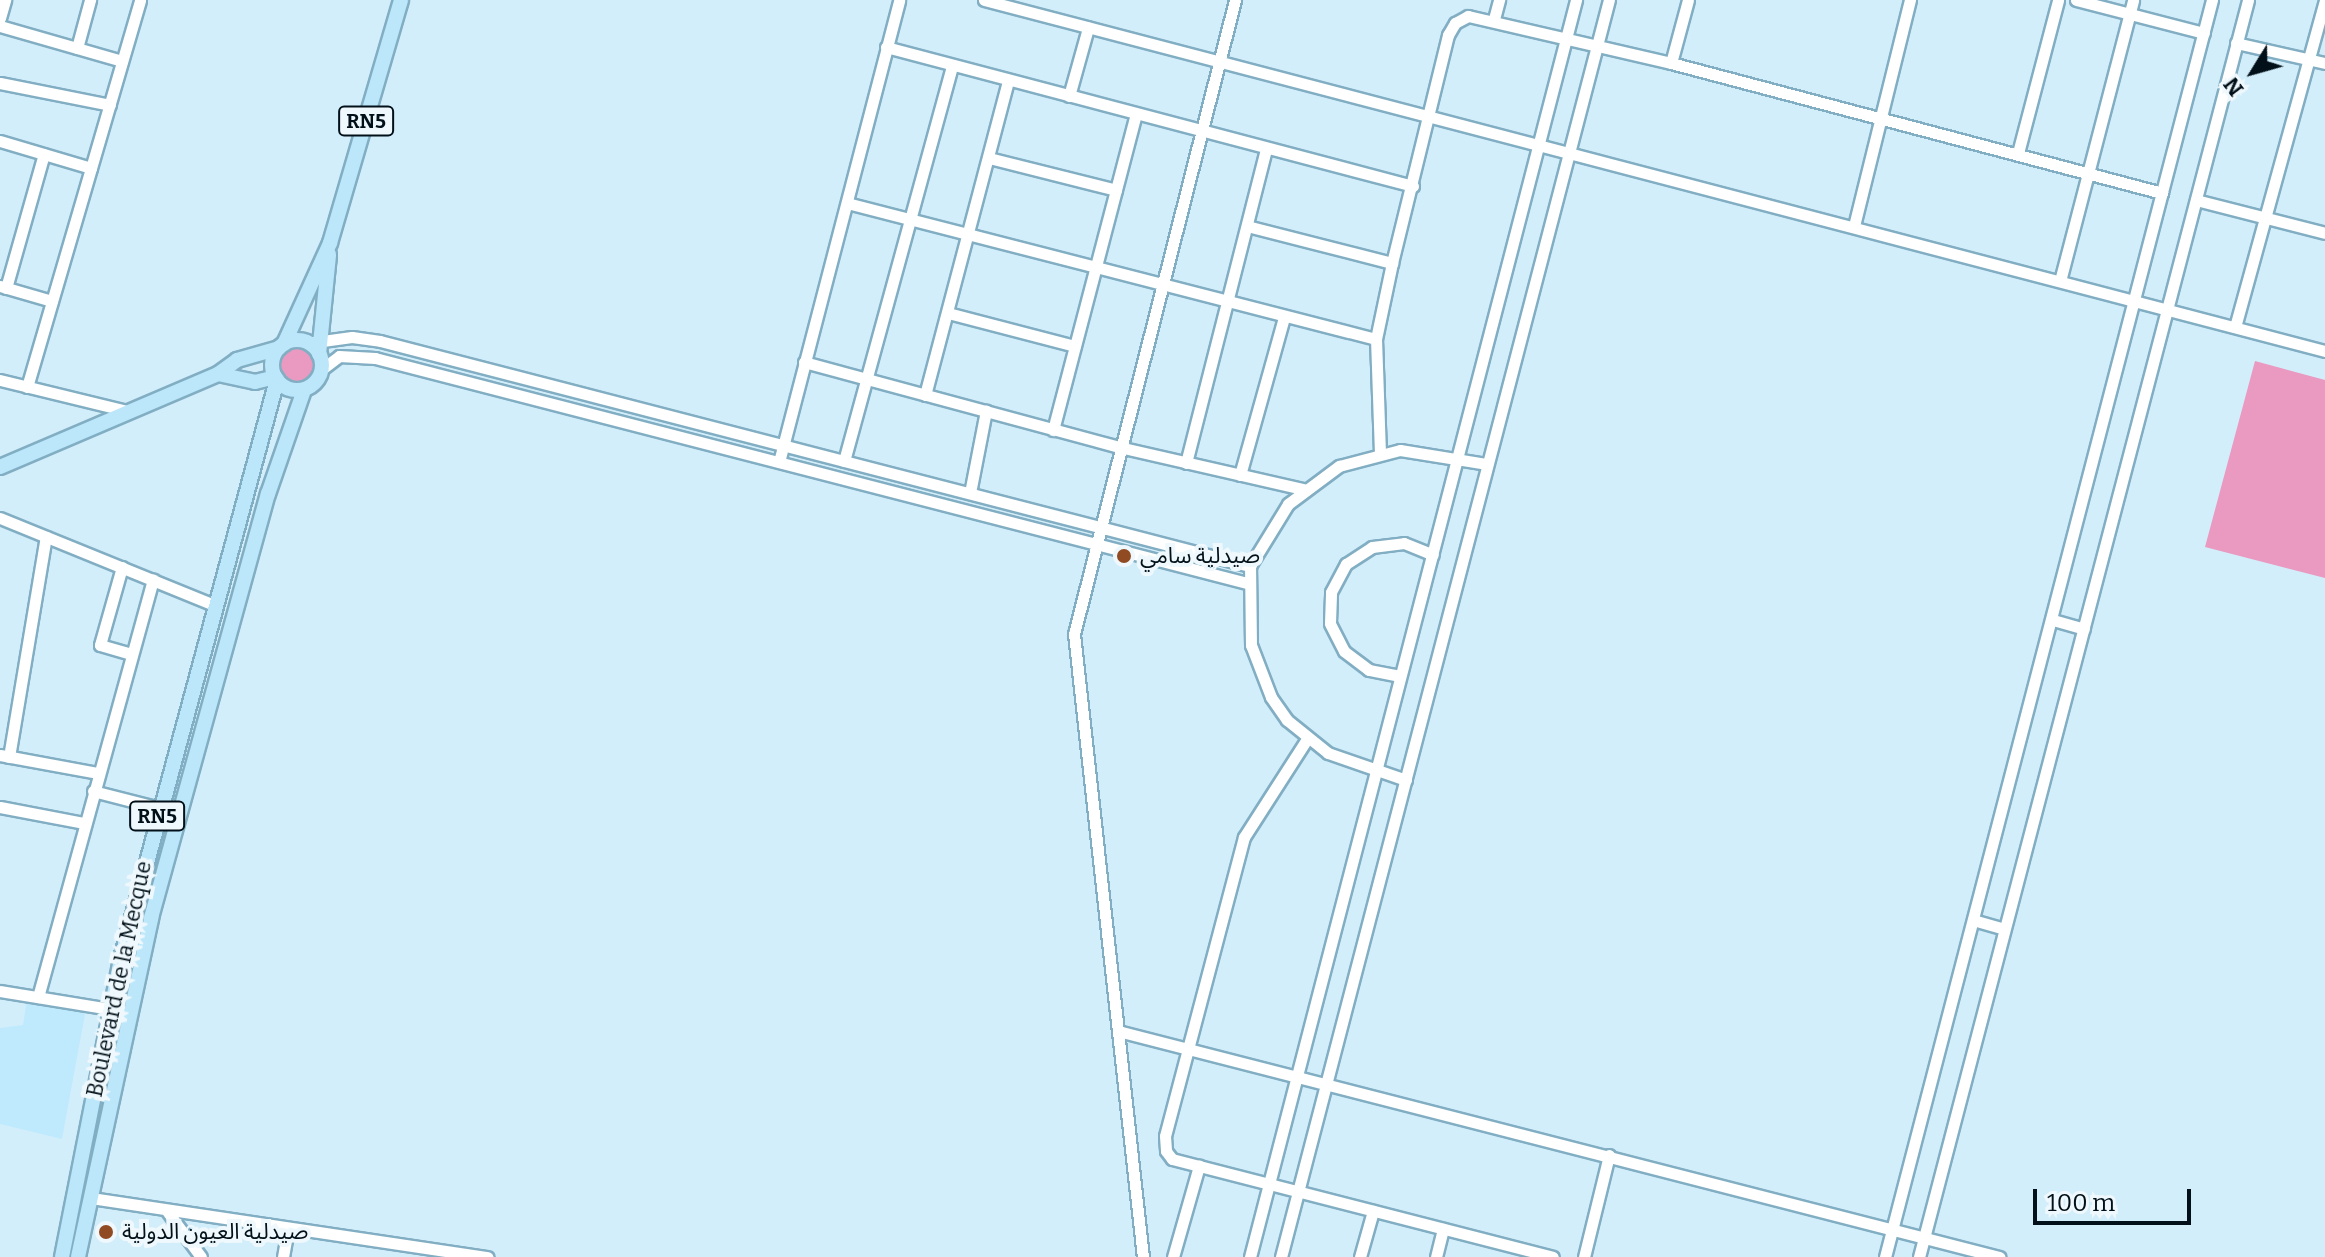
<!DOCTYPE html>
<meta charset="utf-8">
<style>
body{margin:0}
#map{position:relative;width:2325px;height:1257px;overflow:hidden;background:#d3eefb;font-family:Bitter,"Noto Sans Arabic",serif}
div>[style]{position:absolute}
.built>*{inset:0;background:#bfeafe}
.green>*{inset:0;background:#ea99c1}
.round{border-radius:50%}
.roads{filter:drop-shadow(2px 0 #82aec3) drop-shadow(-2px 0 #82aec3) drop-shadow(0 2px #82aec3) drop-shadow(0 -2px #82aec3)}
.minor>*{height:11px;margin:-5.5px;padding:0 5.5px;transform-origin:5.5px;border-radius:5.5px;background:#fff}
.major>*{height:14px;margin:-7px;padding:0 7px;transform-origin:7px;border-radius:7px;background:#bce7fb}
.major>.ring{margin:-7px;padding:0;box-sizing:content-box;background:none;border:14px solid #bce7fb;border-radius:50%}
.dots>*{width:22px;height:22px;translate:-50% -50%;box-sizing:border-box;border:4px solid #eff8fc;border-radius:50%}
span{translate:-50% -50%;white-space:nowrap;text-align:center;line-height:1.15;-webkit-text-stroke:8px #eff8fc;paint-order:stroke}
.shield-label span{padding:2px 6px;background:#eff8fc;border:2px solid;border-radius:6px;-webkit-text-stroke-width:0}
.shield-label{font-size:20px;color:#021119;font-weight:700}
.poi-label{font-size:22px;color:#021119}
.left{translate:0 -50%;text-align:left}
.street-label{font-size:22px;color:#021119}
.north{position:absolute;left:2213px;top:32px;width:80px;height:80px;-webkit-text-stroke:6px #eff8fc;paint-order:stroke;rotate:233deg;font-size:22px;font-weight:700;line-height:32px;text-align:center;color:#021119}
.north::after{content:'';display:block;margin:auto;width:28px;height:36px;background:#021119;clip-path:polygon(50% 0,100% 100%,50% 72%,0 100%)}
.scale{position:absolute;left:2033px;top:1189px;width:158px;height:36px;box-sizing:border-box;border:4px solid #021119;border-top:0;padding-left:10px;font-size:24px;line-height:28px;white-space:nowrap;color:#021119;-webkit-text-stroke:6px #eff8fc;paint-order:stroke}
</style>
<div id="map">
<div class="built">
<i style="clip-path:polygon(27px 999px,86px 1009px,62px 1139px,0 1124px,0 1028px,23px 1025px)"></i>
</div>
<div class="green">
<i class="round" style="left:277px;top:344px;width:42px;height:42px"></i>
<i style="clip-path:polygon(2255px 361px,2325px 380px,2325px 578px,2205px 547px)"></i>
</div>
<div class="roads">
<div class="minor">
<i style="left:984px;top:0;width:1386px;rotate:14.67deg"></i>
<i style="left:2076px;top:0;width:132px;rotate:14.5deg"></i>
<i style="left:0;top:18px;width:19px;rotate:-74deg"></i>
<i style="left:1494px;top:19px;width:20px;rotate:-75deg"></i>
<i style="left:0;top:26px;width:127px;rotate:16deg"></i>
<i style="left:2236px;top:43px;width:91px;rotate:12.7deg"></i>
<i style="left:886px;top:47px;width:545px;rotate:14.78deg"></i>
<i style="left:77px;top:48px;width:50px;rotate:-74.8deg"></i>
<i style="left:1671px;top:63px;width:65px;rotate:-74.9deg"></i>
<i style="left:0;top:83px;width:112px;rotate:11.3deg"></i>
<i style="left:1069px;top:96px;width:71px;rotate:-74.4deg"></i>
<i style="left:0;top:141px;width:95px;rotate:16.5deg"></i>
<i style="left:2018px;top:153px;width:158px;rotate:-75.3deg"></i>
<i style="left:989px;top:158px;width:131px;rotate:14.1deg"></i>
<i style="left:2196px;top:200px;width:133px;rotate:14.3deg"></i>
<i style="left:847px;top:203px;width:546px;rotate:14.42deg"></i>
<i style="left:1247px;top:226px;width:150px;rotate:14.3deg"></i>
<i style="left:1854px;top:226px;width:233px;rotate:-76.1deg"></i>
<i style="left:2060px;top:281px;width:290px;rotate:-75.4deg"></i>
<i style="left:0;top:286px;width:54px;rotate:16.1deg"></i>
<i style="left:6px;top:288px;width:139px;rotate:-74.2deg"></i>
<i style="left:948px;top:313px;width:131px;rotate:14.6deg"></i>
<i style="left:2235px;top:327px;width:338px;rotate:-74.6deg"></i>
<i style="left:308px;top:343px;width:44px;rotate:-7.8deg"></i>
<i style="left:352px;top:337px;width:28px;rotate:8deg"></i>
<i style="left:380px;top:341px;width:899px;rotate:14.5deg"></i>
<i style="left:804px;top:362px;width:326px;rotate:15.1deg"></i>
<i style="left:1119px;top:447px;width:189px;rotate:12.9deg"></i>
<i style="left:322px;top:369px;width:21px;rotate:-37deg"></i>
<i style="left:339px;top:356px;width:36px;rotate:3deg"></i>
<i style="left:375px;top:358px;width:901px;rotate:14.47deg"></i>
<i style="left:0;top:380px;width:131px;rotate:13.7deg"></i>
<i style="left:27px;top:387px;width:403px;rotate:-73.7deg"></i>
<i style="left:925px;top:395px;width:326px;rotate:-75.2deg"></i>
<i style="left:1053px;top:430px;width:327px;rotate:-75.3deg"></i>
<i style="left:1380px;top:453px;width:114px;rotate:-92deg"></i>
<i style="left:1376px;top:339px;width:78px;rotate:-78.1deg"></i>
<i style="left:1392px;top:263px;width:235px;rotate:-76.2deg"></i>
<i style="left:1448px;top:35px;width:14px;rotate:-60deg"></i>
<i style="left:1455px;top:23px;width:15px;rotate:-28deg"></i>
<i style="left:1468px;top:16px;width:208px;rotate:13deg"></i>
<i style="left:1671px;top:63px;width:508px;rotate:14.83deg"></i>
<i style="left:844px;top:461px;width:410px;rotate:-74.7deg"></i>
<i style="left:779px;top:462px;width:477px;rotate:-75.4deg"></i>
<i style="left:1186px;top:463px;width:325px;rotate:-75.7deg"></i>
<i style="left:1240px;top:475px;width:164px;rotate:-74.4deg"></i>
<i style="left:970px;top:493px;width:84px;rotate:-79deg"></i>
<i style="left:0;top:518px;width:234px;rotate:22.1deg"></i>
<i style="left:122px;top:567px;width:81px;rotate:105.8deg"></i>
<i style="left:100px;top:645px;width:33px;rotate:16deg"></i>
<i style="left:2053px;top:620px;width:32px;rotate:16deg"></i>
<i style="left:1400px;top:676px;width:32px;rotate:-169deg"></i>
<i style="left:1369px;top:670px;width:31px;rotate:-143deg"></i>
<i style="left:1344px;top:651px;width:31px;rotate:-117deg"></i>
<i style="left:1330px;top:623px;width:31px;rotate:-88deg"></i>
<i style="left:1331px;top:592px;width:32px;rotate:-62deg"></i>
<i style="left:1346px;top:564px;width:31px;rotate:-33deg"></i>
<i style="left:1372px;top:547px;width:32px;rotate:-7deg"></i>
<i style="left:1404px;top:543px;width:31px;rotate:22deg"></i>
<i style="left:1307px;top:739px;width:117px;rotate:122.7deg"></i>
<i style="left:1244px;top:837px;width:309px;rotate:104.8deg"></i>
<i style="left:1165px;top:1136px;width:15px;rotate:86deg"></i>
<i style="left:1166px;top:1151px;width:10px;rotate:53deg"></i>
<i style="left:1172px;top:1159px;width:393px;rotate:14.4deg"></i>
<i style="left:0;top:755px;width:100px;rotate:10.4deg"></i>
<i style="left:9px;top:757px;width:223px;rotate:-80.5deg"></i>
<i style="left:1406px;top:780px;width:83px;rotate:-160.9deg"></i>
<i style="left:1328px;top:753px;width:53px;rotate:-141.2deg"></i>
<i style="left:1287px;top:720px;width:28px;rotate:-125deg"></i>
<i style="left:1271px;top:697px;width:56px;rotate:-111deg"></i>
<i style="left:1251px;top:645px;width:79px;rotate:-90.7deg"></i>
<i style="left:1250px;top:566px;width:73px;rotate:-58.5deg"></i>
<i style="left:1288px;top:504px;width:64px;rotate:-36.7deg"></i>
<i style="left:1339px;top:466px;width:63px;rotate:-14.7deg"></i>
<i style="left:1400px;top:450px;width:87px;rotate:9.2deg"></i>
<i style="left:93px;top:791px;width:68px;rotate:14.4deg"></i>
<i style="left:0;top:807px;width:86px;rotate:10.8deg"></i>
<i style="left:1973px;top:920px;width:32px;rotate:16deg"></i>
<i style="left:0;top:991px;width:130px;rotate:9.3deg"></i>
<i style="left:38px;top:997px;width:433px;rotate:-74.6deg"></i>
<i style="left:1118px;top:1031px;width:910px;rotate:14.39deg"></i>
<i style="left:91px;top:1198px;width:401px;rotate:8.5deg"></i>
<i style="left:167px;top:1211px;width:57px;rotate:53.5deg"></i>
<i style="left:283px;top:1257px;width:29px;rotate:-80deg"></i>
<i style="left:1143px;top:1257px;width:627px;rotate:-96.32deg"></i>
<i style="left:1074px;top:634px;width:654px;rotate:-75.75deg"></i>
<i style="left:1173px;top:1257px;width:95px;rotate:-74.1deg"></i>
<i style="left:1250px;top:1257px;width:1299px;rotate:-75.46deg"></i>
<i style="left:1281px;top:1257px;width:1299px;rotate:-75.38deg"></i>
<i style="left:1360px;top:1257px;width:48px;rotate:-74.2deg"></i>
<i style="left:1436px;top:1257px;width:29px;rotate:-76deg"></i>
<i style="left:1584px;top:1257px;width:105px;rotate:-76.2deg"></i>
<i style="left:1885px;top:1257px;width:1299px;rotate:-75.42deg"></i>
<i style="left:1919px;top:1257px;width:1299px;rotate:-75.33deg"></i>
</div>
<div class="major">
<i class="ring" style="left:272px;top:340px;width:36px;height:36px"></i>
<i style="left:284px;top:344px;width:111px;rotate:-65.5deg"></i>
<i style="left:330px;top:243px;width:253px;rotate:-73.7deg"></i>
<i style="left:319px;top:354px;width:100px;rotate:-84.2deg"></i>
<i style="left:218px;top:374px;width:38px;rotate:12deg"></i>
<i style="left:255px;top:382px;width:21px;rotate:-14deg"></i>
<i style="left:0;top:467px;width:237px;rotate:-23.1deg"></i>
<i style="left:218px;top:374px;width:24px;rotate:-36deg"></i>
<i style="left:237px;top:360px;width:44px;rotate:-15.9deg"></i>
<i style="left:62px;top:1257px;width:304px;rotate:-78.8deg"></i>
<i style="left:121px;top:959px;width:600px;rotate:-74.92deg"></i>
<i style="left:78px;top:1257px;width:347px;rotate:-77.8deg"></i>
<i style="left:151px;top:918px;width:440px;rotate:-74.6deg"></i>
<i style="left:268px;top:494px;width:110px;rotate:-70.9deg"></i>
</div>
</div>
<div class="dots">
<i style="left:1124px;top:556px;background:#914b22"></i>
<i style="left:106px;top:1232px;background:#914b22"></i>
</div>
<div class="shield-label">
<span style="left:366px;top:121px">RN5</span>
<span style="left:157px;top:816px">RN5</span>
</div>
<div class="poi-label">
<span class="left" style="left:1140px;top:556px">صيدلية سامي</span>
<span class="left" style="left:122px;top:1232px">صيدلية العيون الدولية</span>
</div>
<div class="street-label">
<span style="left:119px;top:979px;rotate:-78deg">Boulevard de la Mecque</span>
</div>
<div class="north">N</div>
<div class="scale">100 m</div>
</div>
